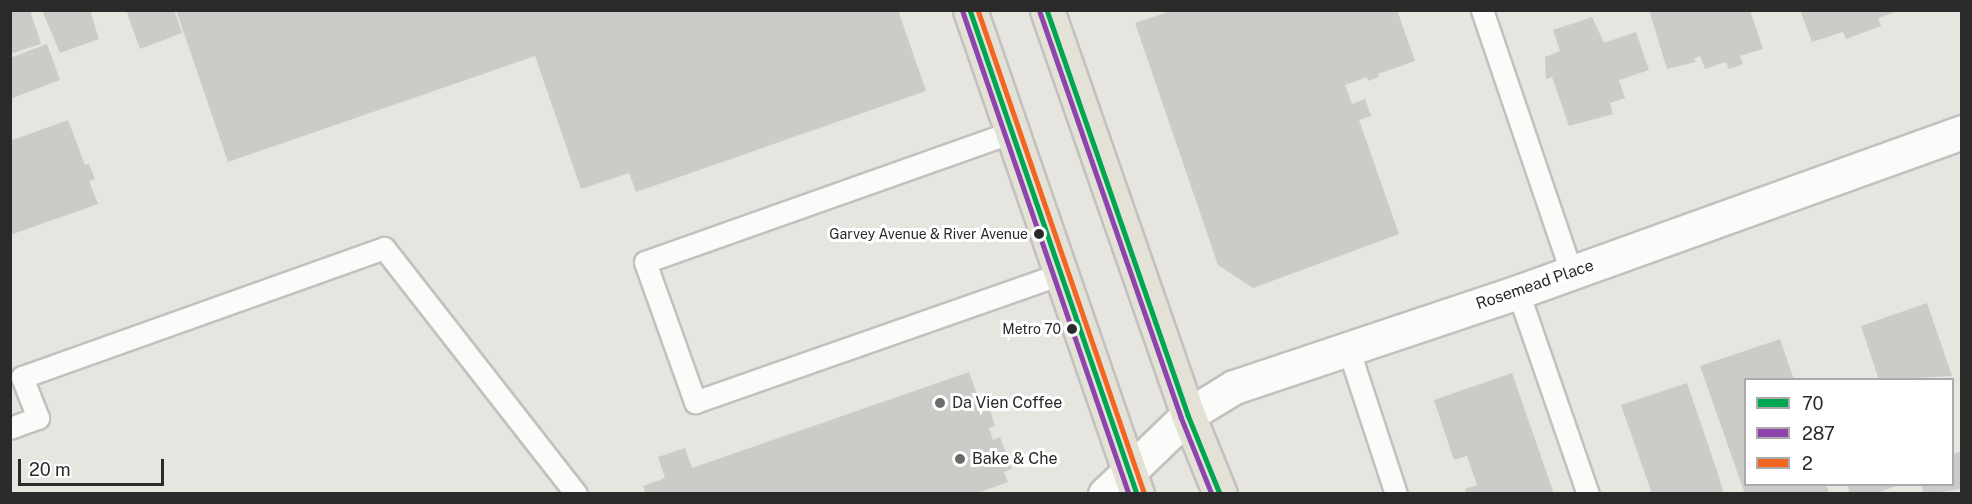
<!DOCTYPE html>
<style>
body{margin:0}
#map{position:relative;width:1972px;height:504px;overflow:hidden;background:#e7e5e0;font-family:"Public Sans",sans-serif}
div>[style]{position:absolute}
.building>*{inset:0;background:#cccbc7}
.roads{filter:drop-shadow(2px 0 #c2c1c0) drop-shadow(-2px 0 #c2c1c0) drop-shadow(0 2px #c2c1c0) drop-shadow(0 -2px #c2c1c0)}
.service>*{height:21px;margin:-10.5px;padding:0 10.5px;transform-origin:10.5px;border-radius:10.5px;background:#fbfbfa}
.minor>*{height:33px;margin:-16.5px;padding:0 16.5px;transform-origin:16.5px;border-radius:16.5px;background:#fbfbfa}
.tertiary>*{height:33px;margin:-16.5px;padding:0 16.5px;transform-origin:16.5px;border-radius:16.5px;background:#fbfbfa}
.primary>*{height:33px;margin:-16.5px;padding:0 16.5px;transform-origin:16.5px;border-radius:16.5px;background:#e4e2d6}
.bus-1>*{height:4.5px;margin:-2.25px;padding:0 2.25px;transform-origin:2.25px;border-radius:2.25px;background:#00a651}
.bus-2>*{height:4.5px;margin:-2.25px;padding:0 2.25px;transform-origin:2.25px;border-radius:2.25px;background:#8e44ad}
.bus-3>*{height:4.5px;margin:-2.25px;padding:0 2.25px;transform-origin:2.25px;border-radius:2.25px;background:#f26522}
.dots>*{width:16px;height:16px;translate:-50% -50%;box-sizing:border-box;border:3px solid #fff;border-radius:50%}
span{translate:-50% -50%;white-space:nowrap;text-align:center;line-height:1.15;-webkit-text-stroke:6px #fff;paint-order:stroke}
.bus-label{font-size:14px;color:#2a2a2a}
.right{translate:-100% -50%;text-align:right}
.street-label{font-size:16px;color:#2a2a2a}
.poi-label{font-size:16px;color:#2a2a2a}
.left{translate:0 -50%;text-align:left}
.frame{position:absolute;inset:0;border:12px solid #2a2a2a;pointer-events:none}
.legend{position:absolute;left:1744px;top:378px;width:210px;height:108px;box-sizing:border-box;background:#fff;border:2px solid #aaa;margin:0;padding:8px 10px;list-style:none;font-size:18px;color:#2a2a2a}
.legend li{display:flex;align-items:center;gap:12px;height:30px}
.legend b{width:30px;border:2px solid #aaa}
.scale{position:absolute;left:18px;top:459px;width:146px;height:27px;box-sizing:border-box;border:3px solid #2a2a2a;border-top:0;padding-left:8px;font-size:18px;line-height:21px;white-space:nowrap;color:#2a2a2a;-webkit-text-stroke:4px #fff;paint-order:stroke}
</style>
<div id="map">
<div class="building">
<i style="clip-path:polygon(10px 10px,30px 10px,41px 44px,10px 54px)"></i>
<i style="clip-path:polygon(42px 10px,90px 10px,99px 39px,60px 53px)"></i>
<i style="clip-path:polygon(126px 10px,174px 10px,182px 33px,140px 49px)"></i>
<i style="clip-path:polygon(176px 10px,898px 10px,926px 91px,636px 192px,629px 173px,581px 189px,535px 56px,228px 162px)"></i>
<i style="clip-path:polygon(1174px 10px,1397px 10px,1415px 61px,1378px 74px,1379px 77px,1368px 81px,1367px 77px,1345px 85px,1352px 104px,1365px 99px,1371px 116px,1359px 120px,1399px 234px,1253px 288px,1218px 265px,1135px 23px)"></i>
<i style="clip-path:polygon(1649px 10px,1750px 10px,1763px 49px,1740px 56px,1743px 64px,1729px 69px,1726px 62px,1705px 69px,1700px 56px,1694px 59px,1696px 62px,1667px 69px)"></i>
<i style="clip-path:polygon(1800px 10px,1898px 10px,1898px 11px,1878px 18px,1881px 26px,1846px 39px,1843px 32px,1812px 42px)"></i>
<i style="clip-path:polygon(1592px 17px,1604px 43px,1636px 32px,1649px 70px,1619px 80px,1625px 98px,1610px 103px,1613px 114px,1569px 126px,1552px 77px,1546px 79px,1545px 57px,1560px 51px,1553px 30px)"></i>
<i style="clip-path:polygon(47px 44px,60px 80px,10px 99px,10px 58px)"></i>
<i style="clip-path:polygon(68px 120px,85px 165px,89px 164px,95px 179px,89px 181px,98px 204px,10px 235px,10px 141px)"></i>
<i style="clip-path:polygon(1927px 303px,1952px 376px,1879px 380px,1861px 326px)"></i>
<i style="clip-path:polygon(1780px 339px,1794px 380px,1746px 380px,1746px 484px,1826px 484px,1829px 492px,1824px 494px,1745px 494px,1700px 366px)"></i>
<i style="clip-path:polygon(969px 372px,979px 400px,986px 398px,995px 426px,989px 428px,993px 440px,1000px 437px,1012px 469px,1004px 472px,1008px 482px,975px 494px,646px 494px,643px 486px,665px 478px,658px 457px,685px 448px,692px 468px)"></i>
<i style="clip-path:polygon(1512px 373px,1554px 494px,1466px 494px,1465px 489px,1477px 485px,1467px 456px,1454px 460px,1434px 400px)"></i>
<i style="clip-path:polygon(1687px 383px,1717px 471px,1724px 494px,1652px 494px,1621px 405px)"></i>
<i style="clip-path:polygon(1962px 451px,1962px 489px,1924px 494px,1921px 484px,1952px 484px,1952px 454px)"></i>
<i style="clip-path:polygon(1847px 484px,1899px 484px,1899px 485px,1874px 494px,1850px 494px)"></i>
</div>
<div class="roads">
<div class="service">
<i style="left:1482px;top:10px;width:277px;rotate:71.2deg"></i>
<i style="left:1012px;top:132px;width:389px;rotate:160.5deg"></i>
<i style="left:645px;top:262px;width:149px;rotate:70.3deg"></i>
<i style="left:695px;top:402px;width:388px;rotate:-19.3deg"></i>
<i style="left:1518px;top:292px;width:214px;rotate:70.9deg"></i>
<i style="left:1348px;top:348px;width:154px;rotate:71.8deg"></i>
<i style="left:10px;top:428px;width:30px;rotate:-20deg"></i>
<i style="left:38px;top:418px;width:44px;rotate:-111.3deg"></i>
<i style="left:22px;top:377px;width:384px;rotate:-19.6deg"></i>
<i style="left:384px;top:248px;width:312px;rotate:52deg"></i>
</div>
<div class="minor">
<i style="left:1105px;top:494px;width:34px;rotate:-43deg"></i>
</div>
<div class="tertiary">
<i style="left:1130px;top:471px;width:81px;rotate:-44deg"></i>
<i style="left:1188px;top:415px;width:54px;rotate:-31.3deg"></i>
<i style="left:1234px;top:387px;width:299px;rotate:-18.5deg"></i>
<i style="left:1518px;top:292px;width:472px;rotate:-19.8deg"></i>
</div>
<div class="primary">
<i style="left:970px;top:10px;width:512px;rotate:70.96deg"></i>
<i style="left:1047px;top:10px;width:429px;rotate:70.8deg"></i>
<i style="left:1188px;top:415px;width:85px;rotate:67.9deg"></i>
</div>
</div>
<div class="bus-1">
<i style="left:970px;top:10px;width:512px;rotate:70.96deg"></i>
<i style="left:1047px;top:10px;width:429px;rotate:70.8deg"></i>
<i style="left:1188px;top:415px;width:85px;rotate:67.9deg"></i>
</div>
<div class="bus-2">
<i style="left:963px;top:12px;width:510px;rotate:71deg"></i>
<i style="left:1040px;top:12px;width:429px;rotate:70.8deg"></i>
<i style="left:1181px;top:417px;width:83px;rotate:68.1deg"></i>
</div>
<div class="bus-3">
<i style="left:978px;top:10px;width:510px;rotate:71deg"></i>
</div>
<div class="dots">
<i style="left:1039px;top:234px;background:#2a2a2a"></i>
<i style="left:1072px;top:329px;background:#2a2a2a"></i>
<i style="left:940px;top:403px;background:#6c6b6a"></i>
<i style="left:960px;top:459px;background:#6c6b6a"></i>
</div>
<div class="bus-label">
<span class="right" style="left:1028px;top:234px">Garvey Avenue &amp; River Avenue</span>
<span class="right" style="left:1061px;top:329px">Metro 70</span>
</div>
<div class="street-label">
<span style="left:1535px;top:285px;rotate:-19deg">Rosemead Place</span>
</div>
<div class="poi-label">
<span class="left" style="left:952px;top:403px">Da Vien Coffee</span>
<span class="left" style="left:972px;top:459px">Bake &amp; Che</span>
</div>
<div class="frame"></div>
<ul class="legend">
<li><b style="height:8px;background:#00a651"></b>70</li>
<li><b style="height:8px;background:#8e44ad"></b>287</li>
<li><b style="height:8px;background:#f26522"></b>2</li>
</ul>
<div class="scale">20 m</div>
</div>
